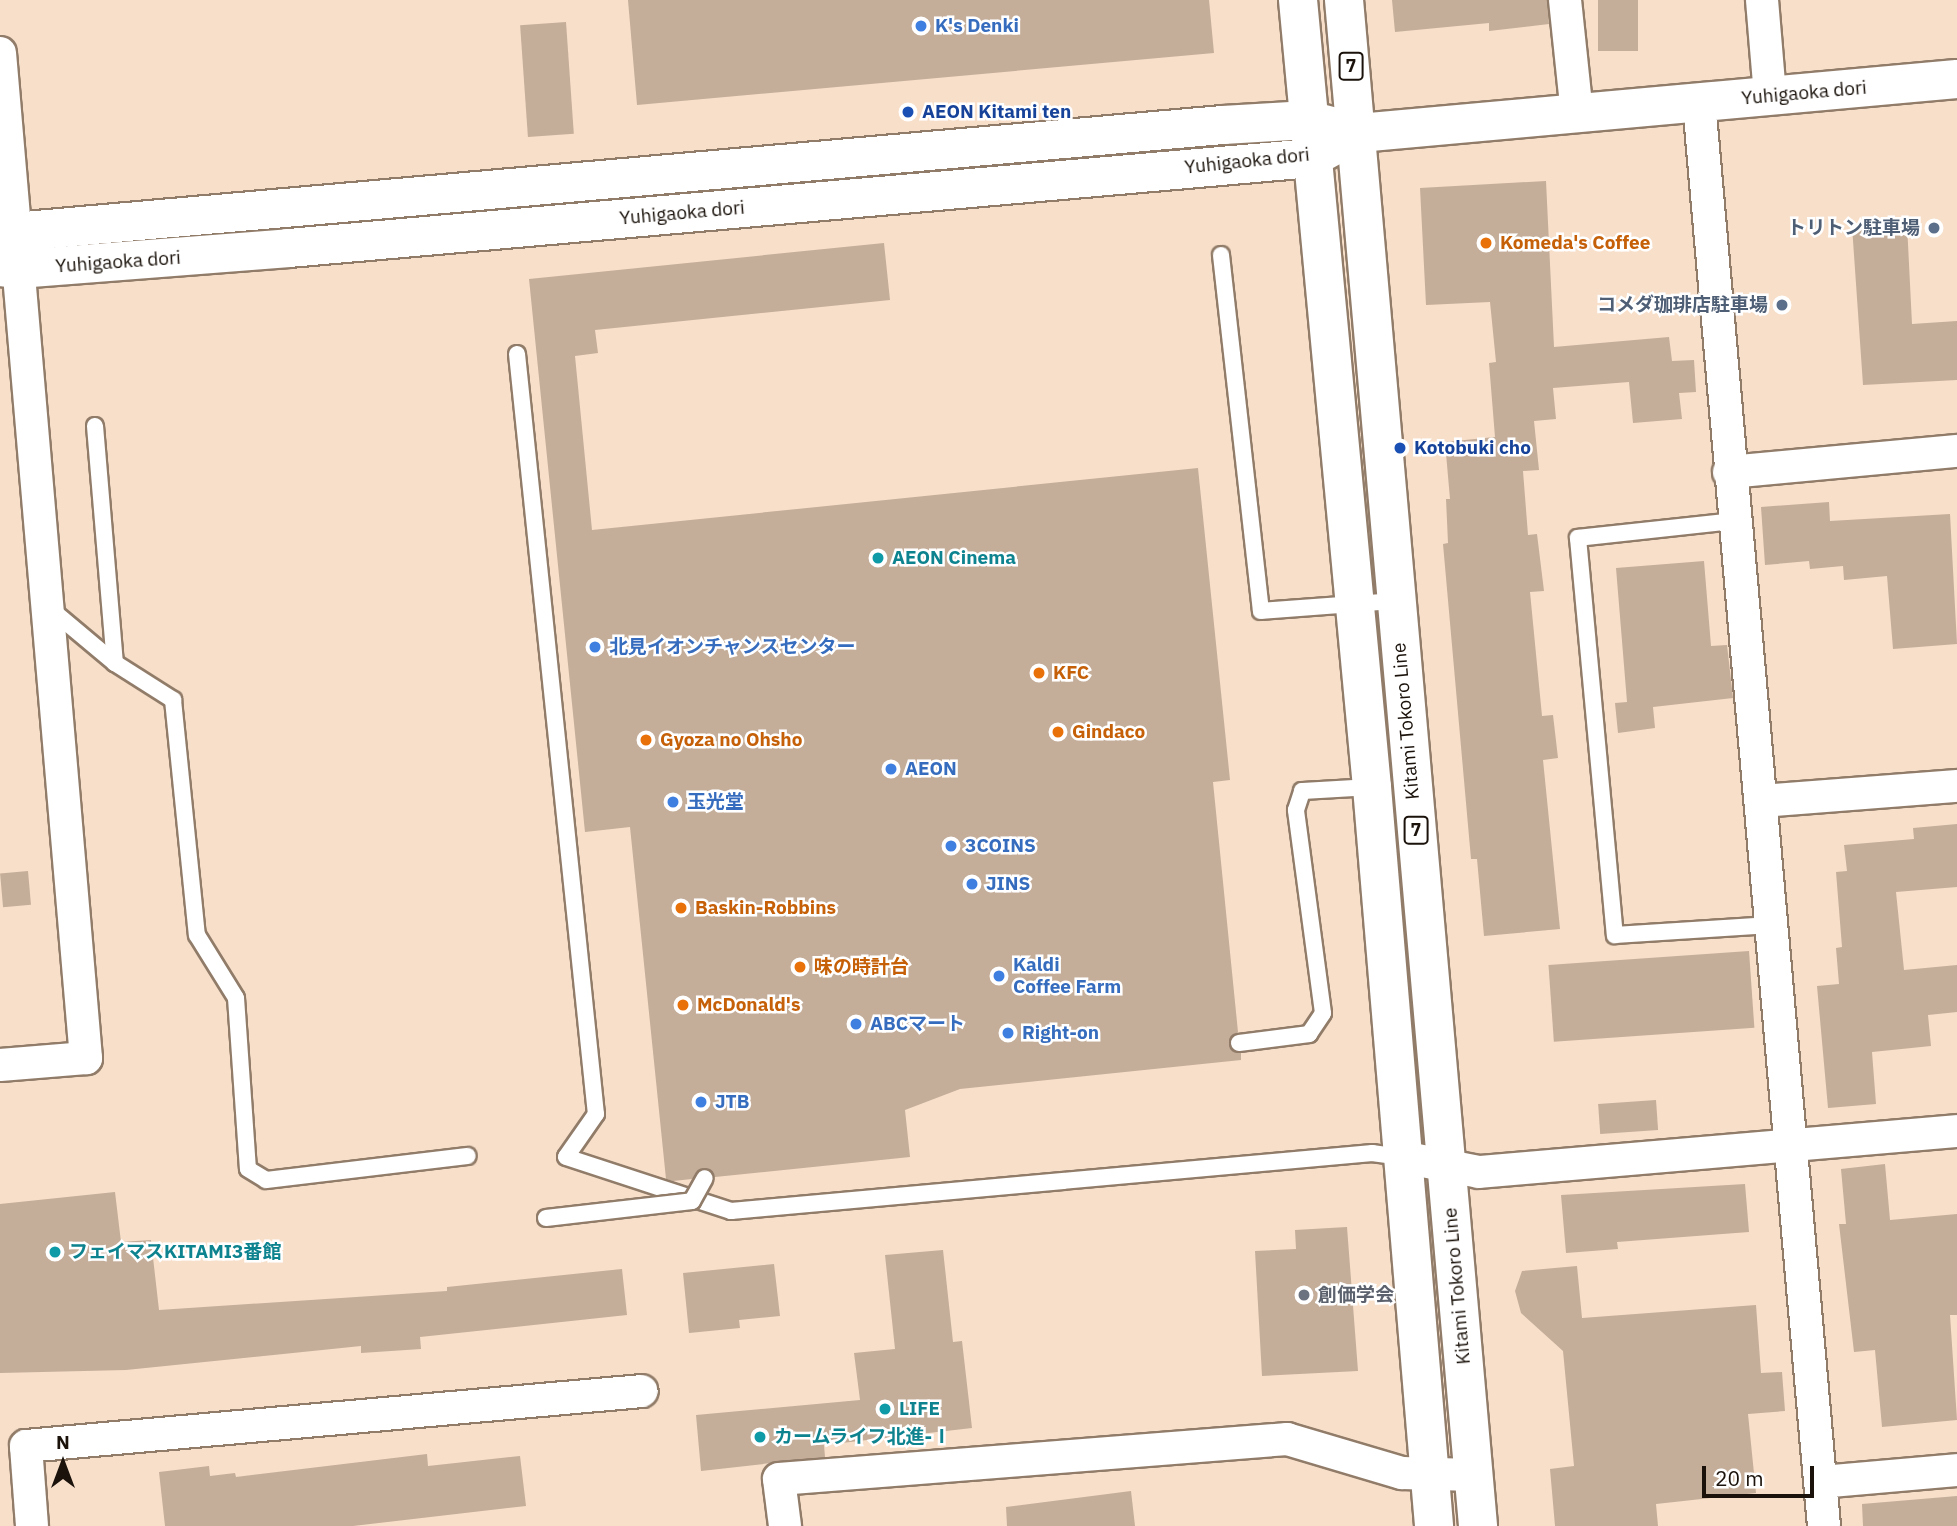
<!DOCTYPE html>
<meta charset="utf-8">
<style>
body{margin:0}
#map{position:relative;width:1957px;height:1526px;overflow:hidden;background:#f7dfca;font-family:"IBM Plex Sans","Noto Sans JP",sans-serif}
div>[style]{position:absolute}
.building>*{inset:0;background:#c4ad99;transform-origin:0 0}
.roads{filter:drop-shadow(2px 0 #917c69) drop-shadow(-2px 0 #917c69) drop-shadow(0 2px #917c69) drop-shadow(0 -2px #917c69)}
.lane>*{height:16px;margin:-8px;padding:0 8px;transform-origin:8px;border-radius:8px;background:#fff}
.street>*{height:32px;margin:-16px;padding:0 16px;transform-origin:16px;border-radius:16px;background:#fff}
.secondary>*{height:38px;margin:-19px;padding:0 19px;transform-origin:19px;border-radius:19px;background:#fff}
.primary>*{height:38px;margin:-19px;padding:0 19px;transform-origin:19px;border-radius:19px;background:#fff}
.bridges{filter:drop-shadow(2px 0 #917c69) drop-shadow(-2px 0 #917c69) drop-shadow(0 2px #917c69) drop-shadow(0 -2px #917c69)}
.lane-bridge>*{height:16px;margin:-8px;padding:0 8px;transform-origin:8px;border-radius:8px;background:#fff}
.dots>*{width:19px;height:19px;translate:-50% -50%;box-sizing:border-box;border:4px solid #fff;border-radius:50%}
span{translate:-50% -50%;white-space:nowrap;text-align:center;line-height:1.15;-webkit-text-stroke:5px #fff;paint-order:stroke}
.shield-label span{padding:2px 5px;background:#fff;border:2px solid;border-radius:5px;-webkit-text-stroke-width:0}
.shield-label{font-size:18px;color:#1a120b;font-weight:700}
.shop-label{font-size:19px;color:#366cbe;font-weight:700}
.left{translate:0 -50%;text-align:left}
.street-label{font-size:19px;color:#1a120b}
.transit-label{font-size:19px;color:#164399;font-weight:700}
.service-label{font-size:19px;color:#4e5e75;font-weight:700}
.right{translate:-100% -50%;text-align:right}
.food-label{font-size:19px;color:#c56008;font-weight:700}
.culture-label{font-size:19px;color:#0d838f;font-weight:700}
.worship-label{font-size:19px;color:#5b616d;font-weight:700}
.north{position:absolute;left:28px;top:1428px;width:70px;height:70px;-webkit-text-stroke:5px #fff;paint-order:stroke;rotate:0deg;font-size:19px;font-weight:700;line-height:28px;text-align:center;color:#1a120b}
.north::after{content:'';display:block;margin:auto;width:24px;height:32px;background:#1a120b;clip-path:polygon(50% 0,100% 100%,50% 72%,0 100%)}
.scale{position:absolute;left:1702px;top:1466px;width:112px;height:32px;box-sizing:border-box;border:4px solid #1a120b;border-top:0;padding-left:9px;font-size:21px;line-height:24px;white-space:nowrap;color:#1a120b;-webkit-text-stroke:5px #fff;paint-order:stroke}
</style>
<div id="map">
<div class="building">
<i style="clip-path:polygon(628px 0,1209px 0,1214px 53px,637px 105px)"></i>
<i style="clip-path:polygon(1392px 0,1547px 0,1549px 24px,1489px 31px,1489px 23px,1395px 32px)"></i>
<i style="left:1598px;top:0;width:40px;height:51px"></i>
<i style="left:566px;top:22px;width:112px;height:46px;rotate:86deg"></i>
<i style="clip-path:polygon(1546px 181px,1554px 347px,1669px 337px,1672px 361px,1694px 360px,1696px 392px,1679px 393px,1682px 419px,1633px 423px,1629px 382px,1553px 388px,1556px 419px,1534px 421px,1539px 470px,1523px 471px,1528px 535px,1537px 534px,1544px 591px,1530px 592px,1542px 716px,1553px 715px,1558px 758px,1543px 760px,1560px 929px,1484px 936px,1477px 859px,1471px 859px,1443px 544px,1448px 543px,1446px 499px,1450px 499px,1445px 442px,1495px 437px,1489px 363px,1496px 362px,1490px 302px,1426px 305px,1420px 188px)"></i>
<i style="clip-path:polygon(1907px 224px,1912px 324px,1957px 321px,1957px 380px,1863px 385px,1852px 226px)"></i>
<i style="clip-path:polygon(884px 243px,890px 300px,595px 330px,598px 353px,575px 356px,592px 530px,1198px 468px,1230px 780px,1213px 782px,1238px 1032px,1229px 1044px,1241px 1053px,1241px 1060px,960px 1089px,905px 1110px,910px 1157px,715px 1177px,704px 1168px,692px 1179px,673px 1181px,666px 1179px,630px 827px,585px 832px,529px 279px)"></i>
<i style="clip-path:polygon(1829px 502px,1830px 521px,1950px 514px,1957px 644px,1893px 649px,1887px 576px,1844px 580px,1843px 566px,1810px 569px,1809px 561px,1765px 565px,1761px 507px)"></i>
<i style="clip-path:polygon(1704px 561px,1711px 646px,1727px 645px,1733px 698px,1653px 707px,1655px 728px,1618px 733px,1615px 703px,1627px 702px,1616px 568px)"></i>
<i style="clip-path:polygon(1957px 824px,1957px 887px,1896px 892px,1904px 970px,1957px 965px,1957px 1012px,1928px 1015px,1931px 1046px,1872px 1052px,1876px 1104px,1828px 1108px,1817px 986px,1839px 984px,1836px 948px,1842px 947px,1836px 872px,1847px 871px,1844px 845px,1914px 839px,1913px 828px)"></i>
<i style="left:28px;top:871px;width:34px;height:28px;rotate:85deg"></i>
<i style="left:1749px;top:951px;width:77px;height:201px;rotate:86deg"></i>
<i style="left:1656px;top:1100px;width:30px;height:58px;rotate:86deg"></i>
<i style="clip-path:polygon(1885px 1164px,1890px 1220px,1957px 1214px,1957px 1315px,1950px 1315px,1957px 1420px,1882px 1427px,1875px 1350px,1854px 1352px,1839px 1224px,1846px 1224px,1841px 1169px)"></i>
<i style="clip-path:polygon(1745px 1184px,1749px 1232px,1617px 1242px,1618px 1249px,1566px 1253px,1561px 1195px)"></i>
<i style="clip-path:polygon(115px 1192px,121px 1242px,151px 1240px,159px 1310px,447px 1291px,447px 1287px,622px 1269px,627px 1315px,420px 1337px,421px 1349px,361px 1353px,361px 1346px,126px 1370px,0 1373px,0 1204px)"></i>
<i style="clip-path:polygon(1347px 1227px,1358px 1371px,1262px 1376px,1255px 1251px,1296px 1249px,1295px 1230px)"></i>
<i style="clip-path:polygon(943px 1250px,953px 1342px,962px 1341px,972px 1428px,824px 1445px,825px 1457px,701px 1471px,696px 1415px,860px 1400px,854px 1353px,895px 1349px,885px 1255px)"></i>
<i style="clip-path:polygon(774px 1264px,780px 1316px,739px 1320px,740px 1328px,689px 1333px,683px 1273px)"></i>
<i style="clip-path:polygon(1577px 1266px,1582px 1318px,1756px 1305px,1761px 1373px,1782px 1372px,1785px 1411px,1748px 1414px,1756px 1493px,1656px 1504px,1658px 1526px,1555px 1526px,1550px 1469px,1574px 1466px,1563px 1351px,1521px 1313px,1515px 1291px,1522px 1271px)"></i>
<i style="clip-path:polygon(427px 1454px,428px 1466px,520px 1456px,526px 1506px,353px 1526px,165px 1526px,159px 1472px,209px 1466px,210px 1476px,235px 1473px,236px 1477px)"></i>
<i style="clip-path:polygon(1131px 1491px,1135px 1526px,1007px 1526px,1006px 1507px)"></i>
<i style="clip-path:polygon(1957px 1496px,1957px 1526px,1863px 1526px,1862px 1504px)"></i>
</div>
<div class="roads">
<div class="lane">
<i style="left:1221px;top:255px;width:358px;rotate:83.6deg"></i>
<i style="left:1261px;top:611px;width:134px;rotate:-4.3deg"></i>
<i style="left:517px;top:354px;width:764px;rotate:84.07deg"></i>
<i style="left:596px;top:1114px;width:52px;rotate:124.9deg"></i>
<i style="left:566px;top:1157px;width:174px;rotate:18.1deg"></i>
<i style="left:731px;top:1211px;width:644px;rotate:-5.17deg"></i>
<i style="left:1372px;top:1153px;width:30px;rotate:8deg"></i>
<i style="left:95px;top:426px;width:238px;rotate:85.2deg"></i>
<i style="left:1734px;top:521px;width:157px;rotate:173.8deg"></i>
<i style="left:1578px;top:538px;width:399px;rotate:84.7deg"></i>
<i style="left:1615px;top:935px;width:156px;rotate:-3.7deg"></i>
<i style="left:48px;top:607px;width:87px;rotate:39.9deg"></i>
<i style="left:115px;top:663px;width:69px;rotate:32.5deg"></i>
<i style="left:173px;top:700px;width:236px;rotate:84.2deg"></i>
<i style="left:197px;top:935px;width:74px;rotate:58.2deg"></i>
<i style="left:236px;top:998px;width:171px;rotate:86deg"></i>
<i style="left:248px;top:1169px;width:21px;rotate:31deg"></i>
<i style="left:266px;top:1180px;width:203px;rotate:-6.8deg"></i>
<i style="left:1239px;top:1043px;width:71px;rotate:-7.3deg"></i>
<i style="left:1309px;top:1034px;width:25px;rotate:-56deg"></i>
<i style="left:1323px;top:1013px;width:205px;rotate:-97.6deg"></i>
<i style="left:1296px;top:810px;width:20px;rotate:-72deg"></i>
<i style="left:1302px;top:791px;width:70px;rotate:-3.3deg"></i>
</div>
<div class="street">
<i style="left:1565px;top:0;width:115px;rotate:84deg"></i>
<i style="left:1762px;top:0;width:96px;rotate:85.2deg"></i>
<i style="left:0;top:53px;width:1009px;rotate:85.11deg"></i>
<i style="left:86px;top:1058px;width:86px;rotate:175.3deg"></i>
<i style="left:1699px;top:103px;width:1428px;rotate:84.98deg"></i>
<i style="left:1729px;top:472px;width:229px;rotate:-5.3deg"></i>
<i style="left:1761px;top:801px;width:197px;rotate:-4.4deg"></i>
<i style="left:1402px;top:1157px;width:78px;rotate:11deg"></i>
<i style="left:1479px;top:1172px;width:480px;rotate:-4.9deg"></i>
<i style="left:1821px;top:1482px;width:137px;rotate:-5deg"></i>
<i style="left:32px;top:1526px;width:80px;rotate:-94.3deg"></i>
<i style="left:26px;top:1446px;width:618px;rotate:-5.1deg"></i>
<i style="left:785px;top:1526px;width:47px;rotate:-97.3deg"></i>
<i style="left:779px;top:1479px;width:510px;rotate:-4.5deg"></i>
<i style="left:1287px;top:1439px;width:120px;rotate:16.5deg"></i>
<i style="left:1402px;top:1473px;width:71px;rotate:1.6deg"></i>
</div>
<div class="secondary">
<i style="left:0;top:238px;width:15px;rotate:-23deg"></i>
<i style="left:14px;top:232px;width:1214px;rotate:-5.06deg"></i>
<i style="left:1223px;top:125px;width:85px;rotate:-3.4deg"></i>
<i style="left:1308px;top:120px;width:53px;rotate:14.3deg"></i>
<i style="left:1359px;top:133px;width:600px;rotate:-5.16deg"></i>
<i style="left:0;top:267px;width:18px;rotate:6deg"></i>
<i style="left:18px;top:269px;width:272px;rotate:-4.4deg"></i>
<i style="left:289px;top:248px;width:1027px;rotate:-5.03deg"></i>
<i style="left:1312px;top:158px;width:33px;rotate:-29deg"></i>
</div>
<div class="primary">
<i style="left:1298px;top:0;width:790px;rotate:84.63deg"></i>
<i style="left:1372px;top:787px;width:742px;rotate:85.2deg"></i>
<i style="left:1344px;top:0;width:1532px;rotate:84.98deg"></i>
</div>
</div>
<div class="bridges">
<div class="lane-bridge">
<i style="left:546px;top:1218px;width:147px;rotate:-6.6deg"></i>
<i style="left:692px;top:1201px;width:26px;rotate:-61deg"></i>
</div>
</div>
<div class="dots">
<i style="left:921px;top:26px;background:#3f7fe0"></i>
<i style="left:908px;top:112px;background:#1a4fb4"></i>
<i style="left:1934px;top:228px;background:#5c6f8a"></i>
<i style="left:1486px;top:243px;background:#e8710a"></i>
<i style="left:1782px;top:305px;background:#5c6f8a"></i>
<i style="left:1400px;top:448px;background:#1a4fb4"></i>
<i style="left:878px;top:558px;background:#0f9aa8"></i>
<i style="left:595px;top:647px;background:#3f7fe0"></i>
<i style="left:1039px;top:673px;background:#e8710a"></i>
<i style="left:1058px;top:732px;background:#e8710a"></i>
<i style="left:646px;top:740px;background:#e8710a"></i>
<i style="left:891px;top:769px;background:#3f7fe0"></i>
<i style="left:673px;top:802px;background:#3f7fe0"></i>
<i style="left:951px;top:846px;background:#3f7fe0"></i>
<i style="left:972px;top:884px;background:#3f7fe0"></i>
<i style="left:681px;top:908px;background:#e8710a"></i>
<i style="left:800px;top:967px;background:#e8710a"></i>
<i style="left:999px;top:976px;background:#3f7fe0"></i>
<i style="left:683px;top:1005px;background:#e8710a"></i>
<i style="left:856px;top:1024px;background:#3f7fe0"></i>
<i style="left:1008px;top:1033px;background:#3f7fe0"></i>
<i style="left:701px;top:1102px;background:#3f7fe0"></i>
<i style="left:55px;top:1252px;background:#0f9aa8"></i>
<i style="left:1304px;top:1295px;background:#6b7280"></i>
<i style="left:885px;top:1409px;background:#0f9aa8"></i>
<i style="left:760px;top:1437px;background:#0f9aa8"></i>
</div>
<div class="shield-label">
<span style="left:1351px;top:66px">7</span>
<span style="left:1416px;top:830px">7</span>
</div>
<div class="shop-label">
<span class="left" style="left:935px;top:26px">K's Denki</span>
<span class="left" style="left:609px;top:647px">北見イオンチャンスセンター</span>
<span class="left" style="left:905px;top:769px">AEON</span>
<span class="left" style="left:687px;top:802px">玉光堂</span>
<span class="left" style="left:965px;top:846px">3COINS</span>
<span class="left" style="left:986px;top:884px">JINS</span>
<span class="left" style="left:1013px;top:976px">Kaldi<br>Coffee Farm</span>
<span class="left" style="left:870px;top:1024px">ABCマート</span>
<span class="left" style="left:1022px;top:1033px">Right-on</span>
<span class="left" style="left:715px;top:1102px">JTB</span>
</div>
<div class="street-label">
<span style="left:1804px;top:93px;rotate:-5deg">Yuhigaoka dori</span>
<span style="left:1247px;top:161px;rotate:-6deg">Yuhigaoka dori</span>
<span style="left:682px;top:213px;rotate:-5deg">Yuhigaoka dori</span>
<span style="left:118px;top:262px;rotate:-4deg">Yuhigaoka dori</span>
<span style="left:1406px;top:721px;rotate:-95deg">Kitami Tokoro Line</span>
<span style="left:1457px;top:1286px;rotate:-95deg">Kitami Tokoro Line</span>
</div>
<div class="transit-label">
<span class="left" style="left:922px;top:112px">AEON Kitami ten</span>
<span class="left" style="left:1414px;top:448px">Kotobuki cho</span>
</div>
<div class="service-label">
<span class="right" style="left:1920px;top:228px">トリトン駐車場</span>
<span class="right" style="left:1768px;top:305px">コメダ珈琲店駐車場</span>
</div>
<div class="food-label">
<span class="left" style="left:1500px;top:243px">Komeda's Coffee</span>
<span class="left" style="left:1053px;top:673px">KFC</span>
<span class="left" style="left:1072px;top:732px">Gindaco</span>
<span class="left" style="left:660px;top:740px">Gyoza no Ohsho</span>
<span class="left" style="left:695px;top:908px">Baskin-Robbins</span>
<span class="left" style="left:814px;top:967px">味の時計台</span>
<span class="left" style="left:697px;top:1005px">McDonald's</span>
</div>
<div class="culture-label">
<span class="left" style="left:892px;top:558px">AEON Cinema</span>
<span class="left" style="left:69px;top:1252px">フェイマスKITAMI3番館</span>
<span class="left" style="left:899px;top:1409px">LIFE</span>
<span class="left" style="left:774px;top:1437px">カームライフ北進‐Ⅰ</span>
</div>
<div class="worship-label">
<span class="left" style="left:1318px;top:1295px">創価学会</span>
</div>
<div class="north">N</div>
<div class="scale">20 m</div>
</div>
